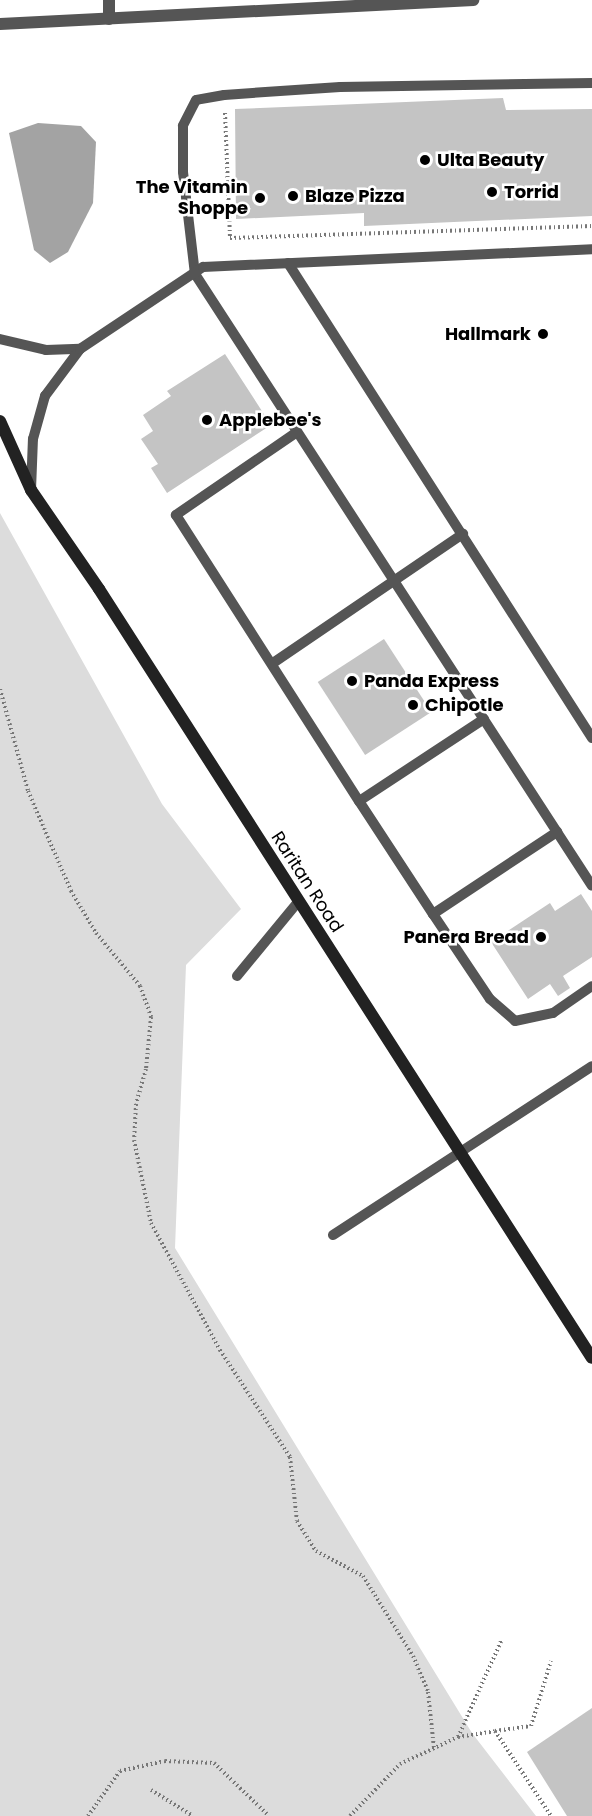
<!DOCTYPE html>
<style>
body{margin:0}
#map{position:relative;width:592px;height:1816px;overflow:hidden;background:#fff;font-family:Poppins,sans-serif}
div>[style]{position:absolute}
.green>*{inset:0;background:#dcdcdc}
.water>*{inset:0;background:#a3a3a3}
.building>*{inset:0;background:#c4c4c4;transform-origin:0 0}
.path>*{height:4px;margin-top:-2px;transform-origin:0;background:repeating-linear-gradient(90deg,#777 0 1.5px,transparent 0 4.5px)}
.service>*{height:10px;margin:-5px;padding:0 5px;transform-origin:5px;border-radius:5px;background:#555}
.minor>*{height:12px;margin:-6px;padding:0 6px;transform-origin:6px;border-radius:6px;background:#555}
.tertiary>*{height:12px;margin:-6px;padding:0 6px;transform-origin:6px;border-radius:6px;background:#555}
.secondary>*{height:12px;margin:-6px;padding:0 6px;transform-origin:6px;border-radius:6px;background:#222}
.dots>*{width:16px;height:16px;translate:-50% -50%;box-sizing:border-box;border:3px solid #fff;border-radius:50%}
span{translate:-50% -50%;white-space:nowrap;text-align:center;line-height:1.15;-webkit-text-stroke:5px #fff;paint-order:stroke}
.poi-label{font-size:18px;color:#000;font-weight:700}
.left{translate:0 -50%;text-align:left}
.right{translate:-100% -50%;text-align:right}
.street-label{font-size:18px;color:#000}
</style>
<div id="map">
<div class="green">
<i style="clip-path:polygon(0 513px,162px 804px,241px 909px,186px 965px,175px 1248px,472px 1733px,536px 1816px,0 1816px)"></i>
</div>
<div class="water">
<i style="clip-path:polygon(38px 123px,81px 126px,96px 142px,93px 203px,68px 252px,50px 263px,34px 250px,9px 133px)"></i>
</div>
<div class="building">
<i style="clip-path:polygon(503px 98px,506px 110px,592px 109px,592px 216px,364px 226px,364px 213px,236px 219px,235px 109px)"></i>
<i style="clip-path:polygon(225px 354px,271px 425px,167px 493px,151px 468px,158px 464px,141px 439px,153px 431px,143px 415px,171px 396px,167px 391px)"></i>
<i style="left:384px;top:639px;width:87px;height:79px;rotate:57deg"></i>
<i style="clip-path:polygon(581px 894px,592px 911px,592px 957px,563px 976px,570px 988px,558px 996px,550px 984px,528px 999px,491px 942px,550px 903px,555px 911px)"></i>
<i style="clip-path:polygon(592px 1708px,592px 1816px,567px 1816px,527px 1752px)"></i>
</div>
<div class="path">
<i style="left:225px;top:113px;width:125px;rotate:87.7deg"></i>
<i style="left:230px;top:238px;width:362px;rotate:-1.9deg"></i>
<i style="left:0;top:689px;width:106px;rotate:74.6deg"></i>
<i style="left:28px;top:791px;width:109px;rotate:66.7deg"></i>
<i style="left:71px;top:891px;width:49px;rotate:59.2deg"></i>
<i style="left:96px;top:933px;width:69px;rotate:50.3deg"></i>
<i style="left:140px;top:986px;width:33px;rotate:70deg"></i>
<i style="left:151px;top:1017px;width:52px;rotate:95.5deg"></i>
<i style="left:146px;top:1069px;width:36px;rotate:106deg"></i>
<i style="left:136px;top:1104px;width:36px;rotate:93deg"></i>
<i style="left:134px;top:1140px;width:85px;rotate:78.4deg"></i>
<i style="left:151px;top:1223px;width:145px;rotate:61.5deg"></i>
<i style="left:220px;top:1350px;width:128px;rotate:56.8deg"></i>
<i style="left:290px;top:1457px;width:64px;rotate:83.8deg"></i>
<i style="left:297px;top:1521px;width:36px;rotate:58deg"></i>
<i style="left:316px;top:1551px;width:53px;rotate:28deg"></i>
<i style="left:363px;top:1576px;width:94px;rotate:58deg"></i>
<i style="left:413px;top:1656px;width:39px;rotate:67deg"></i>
<i style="left:428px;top:1692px;width:56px;rotate:83.9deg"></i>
<i style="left:495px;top:1731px;width:36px;rotate:-8deg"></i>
<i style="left:531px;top:1726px;width:68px;rotate:-72.9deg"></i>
<i style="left:458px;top:1737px;width:37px;rotate:-9deg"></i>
<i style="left:495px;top:1731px;width:102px;rotate:56.6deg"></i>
<i style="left:151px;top:1790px;width:49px;rotate:31.8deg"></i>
<i style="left:88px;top:1816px;width:55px;rotate:-54.6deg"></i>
<i style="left:120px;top:1771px;width:46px;rotate:-12.5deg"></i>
<i style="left:165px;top:1761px;width:49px;rotate:2.3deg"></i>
<i style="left:214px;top:1763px;width:76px;rotate:43.9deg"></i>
<i style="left:350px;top:1816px;width:72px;rotate:-46.1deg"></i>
<i style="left:400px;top:1764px;width:64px;rotate:-25deg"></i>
<i style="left:458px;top:1737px;width:107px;rotate:-65.8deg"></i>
</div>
<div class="service">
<i style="left:592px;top:83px;width:252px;rotate:179.1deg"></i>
<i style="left:340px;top:87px;width:116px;rotate:176.1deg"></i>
<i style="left:224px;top:95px;width:28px;rotate:170deg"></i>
<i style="left:196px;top:100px;width:29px;rotate:117deg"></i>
<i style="left:183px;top:126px;width:46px;rotate:90deg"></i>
<i style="left:183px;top:172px;width:103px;rotate:83.3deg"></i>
<i style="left:195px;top:274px;width:729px;rotate:57.03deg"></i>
<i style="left:288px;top:263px;width:564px;rotate:57.38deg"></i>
<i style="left:0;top:339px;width:47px;rotate:13.4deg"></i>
<i style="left:46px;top:350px;width:34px;rotate:-2deg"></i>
<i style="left:297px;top:432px;width:147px;rotate:145.6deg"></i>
<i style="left:176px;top:515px;width:340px;rotate:57.4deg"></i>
<i style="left:31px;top:490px;width:51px;rotate:-87.8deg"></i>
<i style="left:33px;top:439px;width:45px;rotate:-74.4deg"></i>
<i style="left:45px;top:396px;width:59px;rotate:-53.3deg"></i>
<i style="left:80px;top:349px;width:148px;rotate:-33.7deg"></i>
<i style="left:203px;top:267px;width:389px;rotate:-2.6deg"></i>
<i style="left:273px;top:663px;width:230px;rotate:-34.2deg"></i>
<i style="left:484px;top:719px;width:149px;rotate:146.7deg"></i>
<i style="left:359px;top:801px;width:135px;rotate:56.8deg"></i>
<i style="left:433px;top:914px;width:149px;rotate:-33.5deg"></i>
<i style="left:433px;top:914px;width:102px;rotate:56.2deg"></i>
<i style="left:490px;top:999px;width:33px;rotate:41deg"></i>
<i style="left:515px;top:1021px;width:39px;rotate:-12deg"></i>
<i style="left:553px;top:1013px;width:47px;rotate:-34.7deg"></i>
<i style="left:237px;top:976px;width:96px;rotate:-50.5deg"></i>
<i style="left:333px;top:1235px;width:309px;rotate:-33.1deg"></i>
</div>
<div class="minor">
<i style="left:109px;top:0;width:19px;rotate:90deg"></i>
</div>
<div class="tertiary">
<i style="left:0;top:24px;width:474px;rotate:-2.9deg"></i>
</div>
<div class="secondary">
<i style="left:0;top:421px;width:76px;rotate:65.8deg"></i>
<i style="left:31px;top:490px;width:120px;rotate:55.5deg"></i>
<i style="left:99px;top:589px;width:913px;rotate:57.34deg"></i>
</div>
<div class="dots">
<i style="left:425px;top:160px;background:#000"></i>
<i style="left:492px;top:192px;background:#000"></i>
<i style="left:293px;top:196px;background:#000"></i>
<i style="left:260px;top:198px;background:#000"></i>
<i style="left:543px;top:334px;background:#000"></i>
<i style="left:207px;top:420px;background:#000"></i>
<i style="left:352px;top:681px;background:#000"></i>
<i style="left:413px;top:705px;background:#000"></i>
<i style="left:541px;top:937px;background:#000"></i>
</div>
<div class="poi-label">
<span class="left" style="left:437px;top:160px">Ulta Beauty</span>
<span class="right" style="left:248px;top:198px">The Vitamin<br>Shoppe</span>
<span class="left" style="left:504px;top:192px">Torrid</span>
<span class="left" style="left:305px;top:196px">Blaze Pizza</span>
<span class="right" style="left:531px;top:334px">Hallmark</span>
<span class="left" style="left:219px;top:420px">Applebee's</span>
<span class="left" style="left:364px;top:681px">Panda Express</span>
<span class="left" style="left:425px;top:705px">Chipotle</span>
<span class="right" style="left:529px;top:937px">Panera Bread</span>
</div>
<div class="street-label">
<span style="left:307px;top:882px;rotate:57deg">Raritan Road</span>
</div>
</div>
